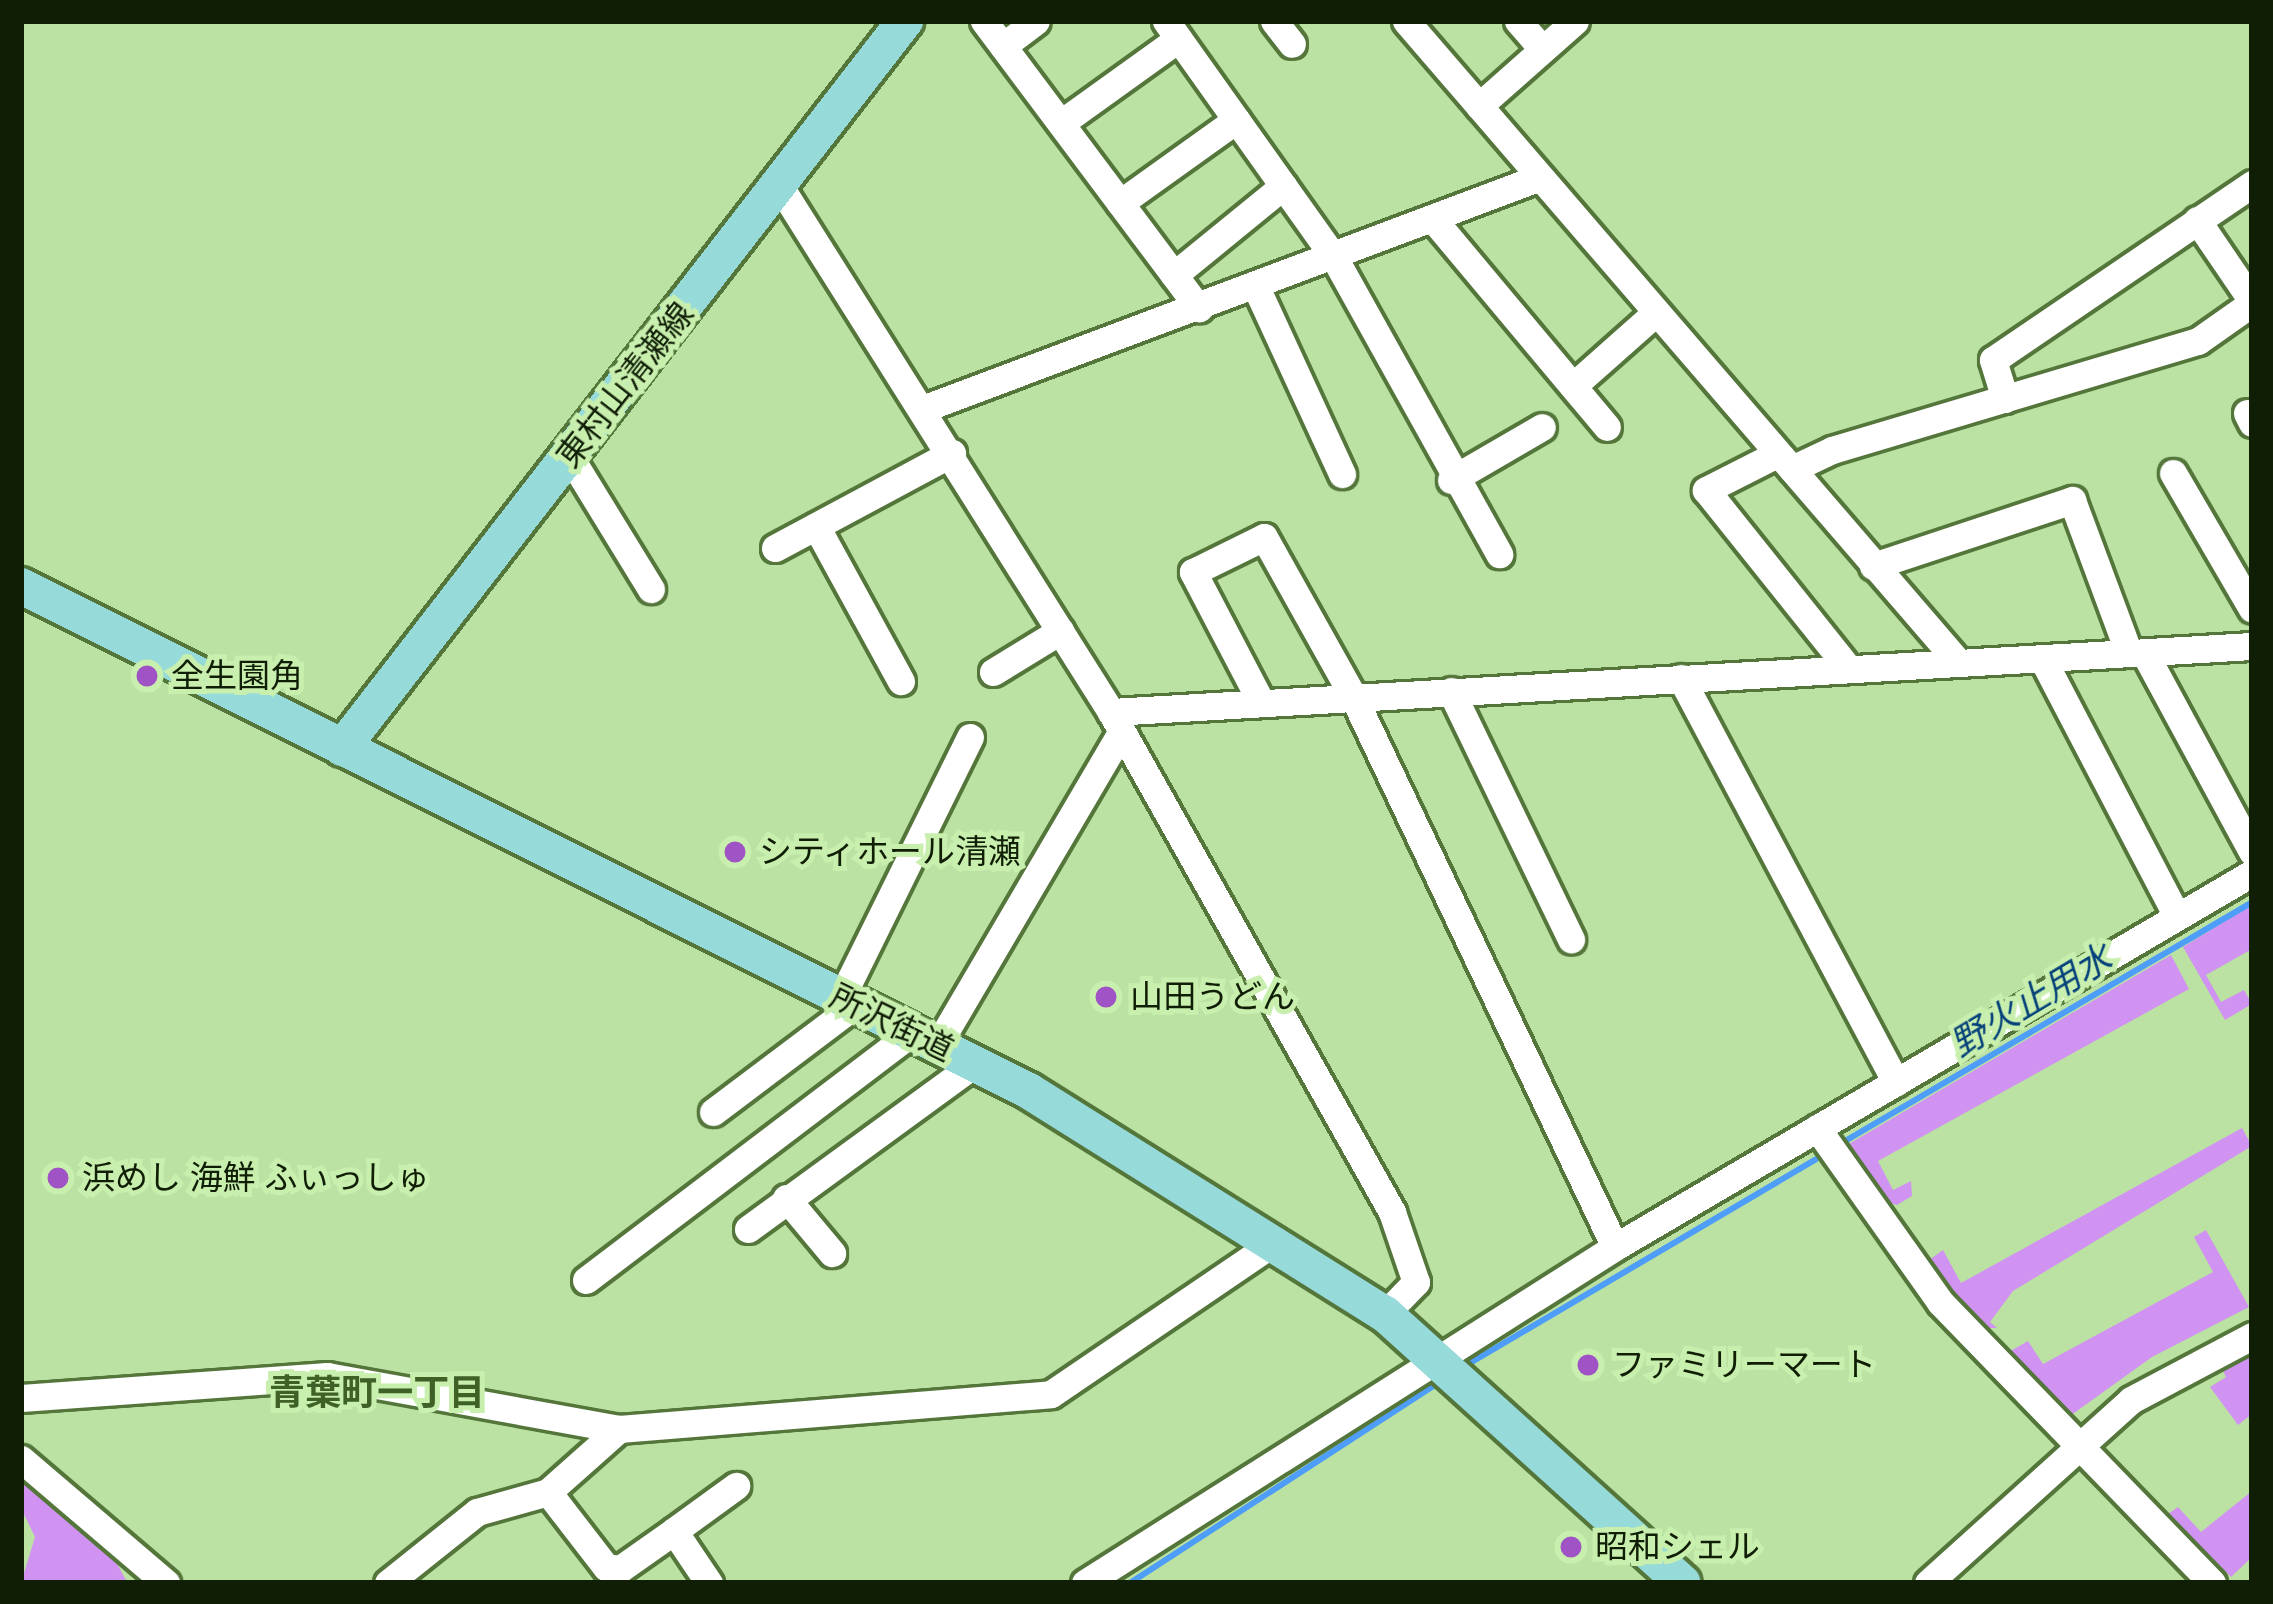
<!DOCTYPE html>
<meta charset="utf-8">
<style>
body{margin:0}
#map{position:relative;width:2273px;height:1604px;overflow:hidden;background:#bbe2a2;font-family:Poppins,"Noto Sans JP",sans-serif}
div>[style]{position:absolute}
.green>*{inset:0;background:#d193f2}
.stream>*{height:6px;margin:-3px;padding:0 3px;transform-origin:3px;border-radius:3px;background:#4e9ef9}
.roads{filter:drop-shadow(3px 0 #54763b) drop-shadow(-3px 0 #54763b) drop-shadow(0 3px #54763b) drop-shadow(0 -3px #54763b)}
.minor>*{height:27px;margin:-13.5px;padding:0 13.5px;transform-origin:13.5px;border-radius:13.5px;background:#fff}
.major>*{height:36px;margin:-18px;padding:0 18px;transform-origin:18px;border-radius:18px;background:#96dad9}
.dots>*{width:33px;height:33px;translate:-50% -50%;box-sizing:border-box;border:6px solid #c8efae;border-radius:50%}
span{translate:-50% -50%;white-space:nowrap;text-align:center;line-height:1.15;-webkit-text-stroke:10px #c8efae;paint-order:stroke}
.street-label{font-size:33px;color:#101e06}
.poi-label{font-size:33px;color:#101e06}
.left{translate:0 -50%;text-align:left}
.water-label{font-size:36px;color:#044079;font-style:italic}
.neighbourhood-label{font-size:36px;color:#3f6026;font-weight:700}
.frame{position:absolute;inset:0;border:24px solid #101e06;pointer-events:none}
</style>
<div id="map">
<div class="green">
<i style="clip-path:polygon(2252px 905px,2252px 949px,2206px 975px,2221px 1002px,2244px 990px,2252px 1004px,2225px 1020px,2183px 947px)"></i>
<i style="clip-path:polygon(2171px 955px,2189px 989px,1878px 1161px,1893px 1190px,1911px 1181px,1912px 1196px,1897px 1205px,1879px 1200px,1842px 1148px)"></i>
<i style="clip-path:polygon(2242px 1128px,2252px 1146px,2013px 1291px,1990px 1322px,1997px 1328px,1982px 1328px,1925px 1263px,1943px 1250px,1961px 1283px)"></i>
<i style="clip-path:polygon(2206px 1230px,2249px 1307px,2152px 1357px,2070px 1416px,2007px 1353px,2028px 1341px,2043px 1364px,2213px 1272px,2194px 1237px)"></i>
<i style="clip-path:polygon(2252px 1355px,2252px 1414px,2238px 1425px,2210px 1387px,2226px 1377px,2222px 1369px)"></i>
<i style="clip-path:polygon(21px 1472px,110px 1551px,127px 1582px,21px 1583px,35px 1537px,21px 1508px)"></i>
<i style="clip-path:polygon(2252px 1491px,2252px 1557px,2231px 1577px,2168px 1514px,2178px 1507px,2201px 1532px)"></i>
</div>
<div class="stream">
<i style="left:1840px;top:1144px;width:478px;rotate:-30.4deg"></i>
<i style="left:1465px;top:1366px;width:407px;rotate:-30.5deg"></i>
<i style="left:1130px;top:1583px;width:369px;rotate:-33deg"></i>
</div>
<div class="roads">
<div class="minor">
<i style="left:984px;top:21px;width:359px;rotate:53.2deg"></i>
<i style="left:1166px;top:21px;width:292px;rotate:54.6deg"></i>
<i style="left:1335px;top:259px;width:338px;rotate:60.9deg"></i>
<i style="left:1274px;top:21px;width:29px;rotate:52deg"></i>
<i style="left:1406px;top:21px;width:847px;rotate:49.26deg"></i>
<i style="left:1518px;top:21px;width:37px;rotate:49deg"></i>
<i style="left:1003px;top:46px;width:41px;rotate:-37.1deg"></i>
<i style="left:1479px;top:106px;width:128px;rotate:-41.5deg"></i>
<i style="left:1061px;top:123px;width:144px;rotate:-35.7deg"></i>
<i style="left:779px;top:185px;width:623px;rotate:57.79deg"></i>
<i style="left:1111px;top:712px;width:574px;rotate:60.66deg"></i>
<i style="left:1392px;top:1212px;width:74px;rotate:71.1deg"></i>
<i style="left:1416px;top:1282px;width:45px;rotate:134.1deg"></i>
<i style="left:1120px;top:203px;width:143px;rotate:-35.6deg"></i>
<i style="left:1433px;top:219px;width:271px;rotate:50.1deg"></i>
<i style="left:2197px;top:220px;width:98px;rotate:55.8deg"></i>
<i style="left:1174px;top:275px;width:141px;rotate:-39.2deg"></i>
<i style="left:1256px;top:287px;width:206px;rotate:65.3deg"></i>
<i style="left:1573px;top:386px;width:108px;rotate:-41.6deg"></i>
<i style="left:2005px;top:399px;width:41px;rotate:-107.1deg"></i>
<i style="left:1993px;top:360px;width:313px;rotate:-34.2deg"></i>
<i style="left:925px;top:408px;width:655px;rotate:-20.57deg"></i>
<i style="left:2247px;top:413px;width:11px;rotate:63deg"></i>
<i style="left:1777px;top:454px;width:80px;rotate:153.1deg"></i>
<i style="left:1706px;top:490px;width:229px;rotate:51.4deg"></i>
<i style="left:570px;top:457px;width:155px;rotate:58.5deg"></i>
<i style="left:1792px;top:469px;width:44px;rotate:-25.4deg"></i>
<i style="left:1832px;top:450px;width:382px;rotate:-16.6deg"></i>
<i style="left:2198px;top:341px;width:66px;rotate:-35.1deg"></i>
<i style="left:2173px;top:473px;width:157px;rotate:59.8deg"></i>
<i style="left:1451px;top:480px;width:105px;rotate:-30.2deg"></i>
<i style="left:816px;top:526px;width:177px;rotate:61.3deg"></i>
<i style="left:775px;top:548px;width:201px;rotate:-28.2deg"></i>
<i style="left:1873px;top:566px;width:210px;rotate:-18.3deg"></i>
<i style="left:2072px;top:500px;width:163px;rotate:69.6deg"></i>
<i style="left:2144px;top:652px;width:227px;rotate:61.6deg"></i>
<i style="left:2042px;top:658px;width:291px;rotate:62.4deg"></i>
<i style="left:993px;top:672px;width:79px;rotate:-31.5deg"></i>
<i style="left:1681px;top:678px;width:458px;rotate:62deg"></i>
<i style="left:1451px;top:691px;width:276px;rotate:64.2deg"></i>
<i style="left:1261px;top:702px;width:147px;rotate:-117.6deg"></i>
<i style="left:1193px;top:572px;width:79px;rotate:-26.2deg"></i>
<i style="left:1264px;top:537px;width:182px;rotate:60.8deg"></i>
<i style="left:1353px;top:696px;width:610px;rotate:64.57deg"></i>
<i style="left:1111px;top:712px;width:1143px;rotate:-3.31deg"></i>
<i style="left:841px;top:998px;width:291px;rotate:-63.7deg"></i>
<i style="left:937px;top:1046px;width:364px;rotate:-59.6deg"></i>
<i style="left:713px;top:1112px;width:178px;rotate:-37deg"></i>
<i style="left:1817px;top:1128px;width:213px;rotate:54.7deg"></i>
<i style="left:1940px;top:1302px;width:391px;rotate:45.9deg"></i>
<i style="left:786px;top:1198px;width:72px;rotate:50.1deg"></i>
<i style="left:748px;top:1229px;width:280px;rotate:-36.1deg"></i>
<i style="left:586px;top:1280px;width:408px;rotate:-37.2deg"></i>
<i style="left:21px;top:1398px;width:307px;rotate:-4.1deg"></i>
<i style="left:327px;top:1376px;width:297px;rotate:10.3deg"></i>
<i style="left:619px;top:1429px;width:433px;rotate:-4.6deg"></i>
<i style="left:1051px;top:1394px;width:272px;rotate:-34.2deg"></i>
<i style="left:21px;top:1459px;width:191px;rotate:40.5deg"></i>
<i style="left:548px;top:1492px;width:95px;rotate:52.3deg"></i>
<i style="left:606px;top:1567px;width:14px;rotate:8deg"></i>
<i style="left:620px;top:1569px;width:66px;rotate:-35.1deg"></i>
<i style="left:674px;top:1531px;width:63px;rotate:56.1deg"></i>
<i style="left:674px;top:1531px;width:77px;rotate:-36deg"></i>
<i style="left:388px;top:1583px;width:114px;rotate:-38.6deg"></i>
<i style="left:477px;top:1512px;width:74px;rotate:-15.7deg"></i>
<i style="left:548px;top:1492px;width:95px;rotate:-41.6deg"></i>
<i style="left:1085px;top:1583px;width:628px;rotate:-32.37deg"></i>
<i style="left:1615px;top:1247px;width:739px;rotate:-30.42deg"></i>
<i style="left:1928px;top:1583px;width:273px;rotate:-42deg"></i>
<i style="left:2131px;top:1400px;width:137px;rotate:-27.9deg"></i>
</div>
<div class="major">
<i style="left:21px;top:586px;width:1127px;rotate:26.61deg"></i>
<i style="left:1029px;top:1091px;width:420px;rotate:32.1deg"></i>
<i style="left:1385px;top:1314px;width:401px;rotate:42.1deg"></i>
<i style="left:342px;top:748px;width:920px;rotate:-52.25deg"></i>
</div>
</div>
<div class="dots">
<i style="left:147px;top:676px;background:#9f53c4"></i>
<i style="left:735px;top:852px;background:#9f53c4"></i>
<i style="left:1106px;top:997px;background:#9f53c4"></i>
<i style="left:58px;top:1178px;background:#9f53c4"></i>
<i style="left:1588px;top:1365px;background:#9f53c4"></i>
<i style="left:1571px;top:1547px;background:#9f53c4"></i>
</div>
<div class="street-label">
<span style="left:625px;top:385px;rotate:-52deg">東村山清瀬線</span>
<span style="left:892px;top:1023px;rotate:26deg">所沢街道</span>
</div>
<div class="poi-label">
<span class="left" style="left:171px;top:676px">全生園角</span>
<span class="left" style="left:759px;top:852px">シティホール清瀬</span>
<span class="left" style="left:1130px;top:997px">山田うどん</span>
<span class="left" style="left:82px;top:1178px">浜めし 海鮮 ふぃっしゅ</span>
<span class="left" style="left:1612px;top:1365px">ファミリーマート</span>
<span class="left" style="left:1595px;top:1547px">昭和シェル</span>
</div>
<div class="water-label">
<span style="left:2031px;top:1001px;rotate:-31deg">野火止用水</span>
</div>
<div class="neighbourhood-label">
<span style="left:377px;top:1393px">青葉町一丁目</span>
</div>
<div class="frame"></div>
</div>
